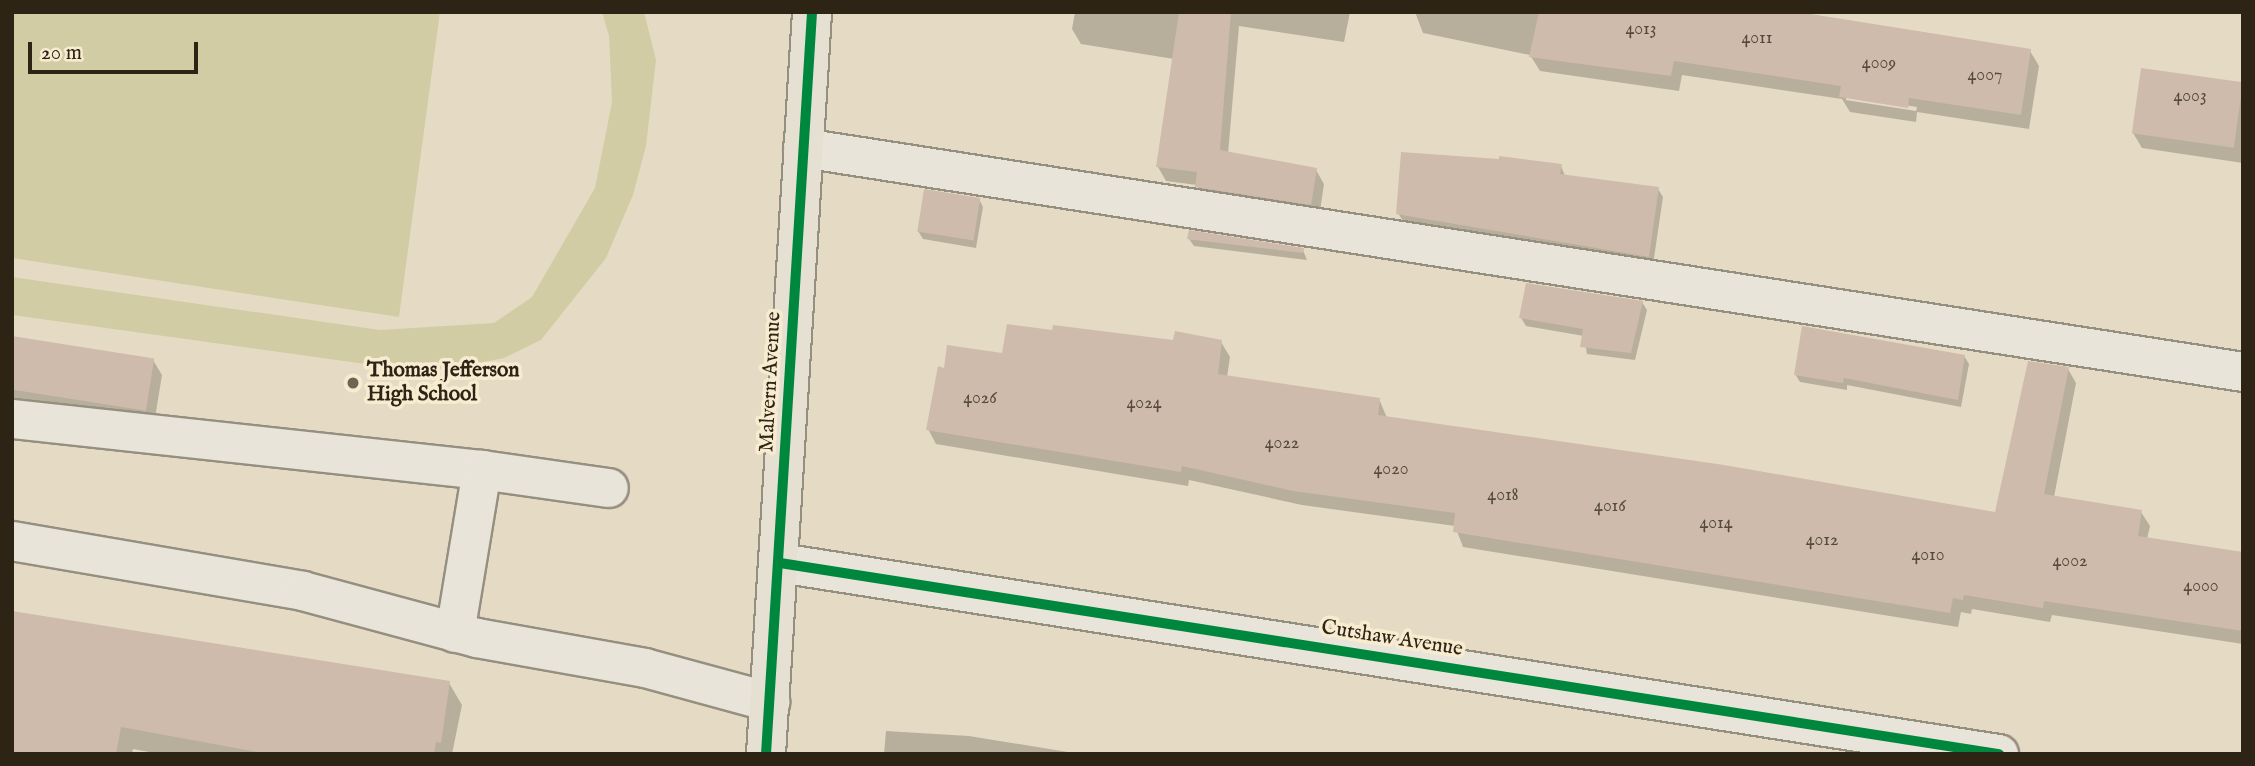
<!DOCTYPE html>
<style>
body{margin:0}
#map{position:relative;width:2255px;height:766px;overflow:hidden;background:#e5dbc4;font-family:"IM FELL English",serif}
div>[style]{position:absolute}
.green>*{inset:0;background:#d2cca4}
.shadow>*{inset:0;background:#0003}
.building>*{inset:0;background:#cebbab;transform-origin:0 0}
.roads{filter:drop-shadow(2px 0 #958f80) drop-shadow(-2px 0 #958f80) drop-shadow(0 2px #958f80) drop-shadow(0 -2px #958f80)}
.minor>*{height:38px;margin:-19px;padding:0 19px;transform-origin:19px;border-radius:19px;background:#e9e4d9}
.major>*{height:38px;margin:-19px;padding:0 19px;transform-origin:19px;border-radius:19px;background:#e6e0d2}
.cycleway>*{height:10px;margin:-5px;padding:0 5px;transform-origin:5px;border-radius:5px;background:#00873e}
.dots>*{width:19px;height:19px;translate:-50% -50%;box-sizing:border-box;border:4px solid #f7ebd0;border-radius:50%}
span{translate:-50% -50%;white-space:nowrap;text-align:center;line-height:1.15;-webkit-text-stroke:7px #f7ebd0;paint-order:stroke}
.number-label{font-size:18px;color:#564a3a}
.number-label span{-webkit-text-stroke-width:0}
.poi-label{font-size:21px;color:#2e2415;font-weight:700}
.left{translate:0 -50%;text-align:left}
.street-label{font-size:21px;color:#2e2415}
.frame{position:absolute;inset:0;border:14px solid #2e2415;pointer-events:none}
.scale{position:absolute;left:28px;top:42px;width:170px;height:32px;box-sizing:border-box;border:4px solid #2e2415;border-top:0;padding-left:9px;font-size:21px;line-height:24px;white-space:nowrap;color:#2e2415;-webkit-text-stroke:5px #f7ebd0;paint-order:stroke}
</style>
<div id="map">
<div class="green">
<i style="clip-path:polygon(12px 12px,440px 12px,399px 317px,12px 258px)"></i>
<i style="clip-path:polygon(602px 12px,644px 12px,656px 60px,646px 146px,633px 195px,606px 258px,541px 340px,504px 358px,460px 367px,394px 368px,12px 315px,12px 277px,380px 330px,494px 323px,532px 297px,595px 188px,612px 102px,609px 36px)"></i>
</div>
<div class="shadow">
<i style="clip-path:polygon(1075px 12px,1350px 12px,1344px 42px,1239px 26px,1228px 154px,1316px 170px,1324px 184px,1319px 218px,1205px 201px,1197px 185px,1166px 181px,1158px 167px,1174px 59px,1081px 44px,1072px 29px)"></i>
<i style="clip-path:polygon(evenodd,1415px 12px,1795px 12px,2030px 51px,2039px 66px,2029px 129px,1917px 112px,1916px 122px,1850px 112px,1842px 99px,1682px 75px,1679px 91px,1540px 71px,1530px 55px,1423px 33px,1415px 12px,1846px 96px,1917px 107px,1916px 111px,1846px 100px,1846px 96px)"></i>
<i style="clip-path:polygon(2243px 84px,2243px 163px,2142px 148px,2133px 133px)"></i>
<i style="clip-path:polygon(1561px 166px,1565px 176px,1658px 189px,1663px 197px,1653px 265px,1403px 221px,1398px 213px)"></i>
<i style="clip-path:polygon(979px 199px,983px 207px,976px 248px,923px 239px,918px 231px)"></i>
<i style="clip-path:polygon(1189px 239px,1303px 250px,1307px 260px,1194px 246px)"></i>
<i style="clip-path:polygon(1642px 302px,1647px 310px,1635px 360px,1587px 354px,1584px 336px,1526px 326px,1521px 318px)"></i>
<i style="clip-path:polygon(12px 338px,153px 360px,162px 375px,154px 424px,12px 402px)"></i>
<i style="clip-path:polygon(1175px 342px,1221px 342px,1230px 357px,1227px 377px,1379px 399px,1387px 418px,1996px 514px,2068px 369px,2076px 383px,2054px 497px,2141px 512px,2150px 526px,2147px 539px,2243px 554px,2243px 644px,2052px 615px,2050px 622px,1972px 609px,1971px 614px,1961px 612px,1958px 627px,1463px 547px,1455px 526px,1302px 505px,1189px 480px,1188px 486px,936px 444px,928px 429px,945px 370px,1003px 355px)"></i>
<i style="clip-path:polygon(1964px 356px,1969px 364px,1961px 407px,1847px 385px,1847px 390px,1800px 382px,1795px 374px)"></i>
<i style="clip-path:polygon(12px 613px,449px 683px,462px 705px,452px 754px,160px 754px,133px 749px,132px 754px,12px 754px)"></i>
<i style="clip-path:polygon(886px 731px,969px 736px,1080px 754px,884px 754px)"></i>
</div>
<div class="building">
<i style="clip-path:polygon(1179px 12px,1231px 12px,1220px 150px,1317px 168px,1311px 205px,1195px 187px,1197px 172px,1156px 167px)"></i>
<i style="clip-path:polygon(1539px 12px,1798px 12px,2031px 49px,2021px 115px,1909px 98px,1908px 108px,1839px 97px,1841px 86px,1674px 61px,1671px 76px,1529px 57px)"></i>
<i style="left:2141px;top:68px;width:103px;height:66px;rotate:8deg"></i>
<i style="clip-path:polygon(1401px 152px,1499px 159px,1499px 156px,1562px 164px,1560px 174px,1659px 187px,1649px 257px,1396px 214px)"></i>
<i style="left:924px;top:189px;width:57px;height:43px;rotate:9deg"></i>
<i style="clip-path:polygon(1189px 230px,1304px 248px,1303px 253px,1187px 239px)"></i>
<i style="clip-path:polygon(1526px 283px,1643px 301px,1631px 353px,1580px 347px,1583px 329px,1519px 318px)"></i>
<i style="clip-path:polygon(1007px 324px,1052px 330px,1053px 325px,1173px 340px,1175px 331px,1222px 340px,1218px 374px,1380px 398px,1378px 415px,1724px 465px,1995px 512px,2028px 361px,2069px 367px,2044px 494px,2142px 510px,2138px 536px,2243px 552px,2243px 631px,2044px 601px,2043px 608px,1964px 595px,1963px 600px,1953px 598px,1950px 613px,1453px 532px,1455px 513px,1293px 491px,1182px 466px,1181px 472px,926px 430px,938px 366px,944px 368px,947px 345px,1002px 353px)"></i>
<i style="clip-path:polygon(1802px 326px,1965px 355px,1958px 400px,1844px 378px,1843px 383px,1794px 375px)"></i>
<i style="left:12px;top:336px;width:144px;height:53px;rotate:9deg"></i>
<i style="clip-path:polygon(12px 611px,450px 681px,441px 743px,436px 742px,434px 754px,269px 754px,121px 727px,116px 754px,12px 754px)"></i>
</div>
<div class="roads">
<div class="minor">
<i style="left:803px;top:148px;width:1457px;rotate:8.84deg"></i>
<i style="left:12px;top:419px;width:473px;rotate:6.2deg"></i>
<i style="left:482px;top:470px;width:165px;rotate:99.4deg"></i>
<i style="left:482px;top:470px;width:128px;rotate:8.1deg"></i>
<i style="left:12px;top:541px;width:295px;rotate:9.7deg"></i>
<i style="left:303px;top:591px;width:180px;rotate:15.1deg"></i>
<i style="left:477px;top:638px;width:171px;rotate:10.1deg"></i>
<i style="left:645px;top:668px;width:130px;rotate:15.2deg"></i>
<i style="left:780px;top:563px;width:1234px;rotate:8.91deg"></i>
</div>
<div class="major">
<i style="left:766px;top:754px;width:743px;rotate:-86.45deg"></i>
</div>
</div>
<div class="cycleway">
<i style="left:780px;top:563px;width:1234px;rotate:8.91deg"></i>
<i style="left:766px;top:754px;width:743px;rotate:-86.45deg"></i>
</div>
<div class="dots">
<i style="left:353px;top:383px;background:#6e6452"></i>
</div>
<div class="number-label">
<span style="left:1641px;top:30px">4013</span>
<span style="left:1757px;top:39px">4011</span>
<span style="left:1879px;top:64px">4009</span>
<span style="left:1985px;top:76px">4007</span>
<span style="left:2190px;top:97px">4003</span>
<span style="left:980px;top:399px">4026</span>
<span style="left:1144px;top:404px">4024</span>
<span style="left:1282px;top:444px">4022</span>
<span style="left:1391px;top:470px">4020</span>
<span style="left:1503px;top:496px">4018</span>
<span style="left:1610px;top:507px">4016</span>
<span style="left:1716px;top:524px">4014</span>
<span style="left:1822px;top:541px">4012</span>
<span style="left:1928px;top:556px">4010</span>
<span style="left:2070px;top:562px">4002</span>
<span style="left:2201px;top:587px">4000</span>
</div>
<div class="poi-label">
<span class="left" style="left:367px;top:383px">Thomas Jefferson<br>High School</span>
</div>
<div class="street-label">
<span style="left:771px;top:382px;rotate:-87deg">Malvern Avenue</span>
<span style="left:1392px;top:639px;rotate:9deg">Cutshaw Avenue</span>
</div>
<div class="frame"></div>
<div class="scale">20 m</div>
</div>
